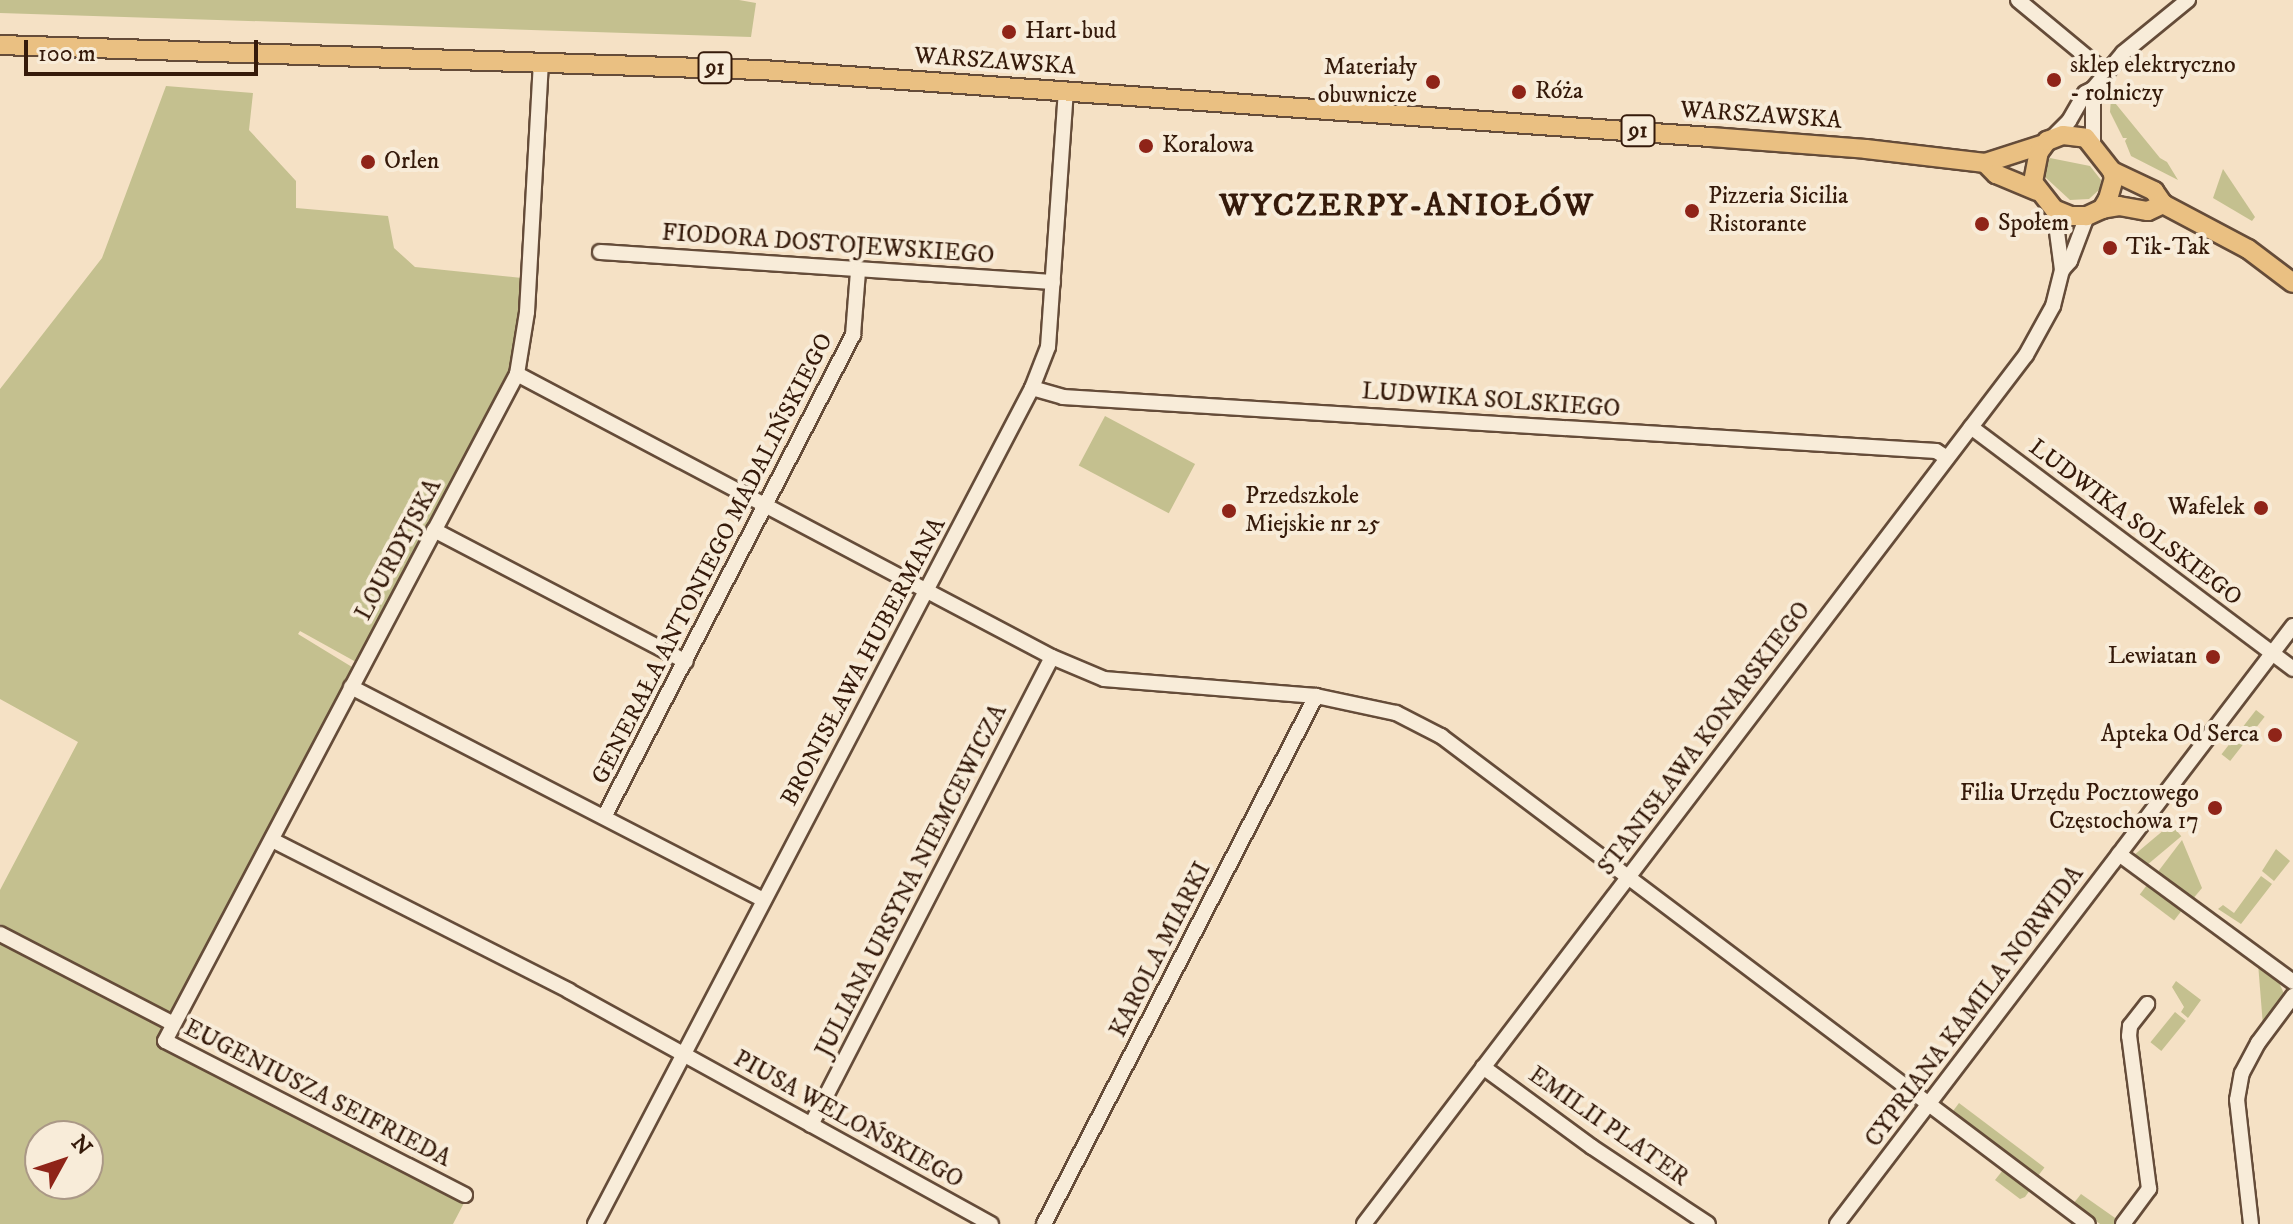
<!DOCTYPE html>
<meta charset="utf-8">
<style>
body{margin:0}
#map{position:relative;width:2293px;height:1224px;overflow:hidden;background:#f5e1c5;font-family:"IM FELL DW Pica",serif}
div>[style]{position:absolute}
.green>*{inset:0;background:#c4c08f;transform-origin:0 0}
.roads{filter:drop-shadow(2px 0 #654c39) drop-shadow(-2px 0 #654c39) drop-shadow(0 2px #654c39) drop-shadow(0 -2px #654c39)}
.minor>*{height:14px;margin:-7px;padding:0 7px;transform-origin:7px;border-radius:7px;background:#f8ecd9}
.major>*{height:18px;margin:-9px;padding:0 9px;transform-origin:9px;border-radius:9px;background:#eac082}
.dots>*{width:22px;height:22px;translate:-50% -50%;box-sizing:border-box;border:4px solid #f8ecd9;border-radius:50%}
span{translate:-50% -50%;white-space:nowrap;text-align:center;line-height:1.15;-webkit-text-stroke:8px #f8ecd9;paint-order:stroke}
.shield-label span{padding:2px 6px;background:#f8ecd9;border:2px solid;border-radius:6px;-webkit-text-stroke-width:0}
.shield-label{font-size:22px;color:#351a0a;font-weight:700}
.poi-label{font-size:24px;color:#351a0a}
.left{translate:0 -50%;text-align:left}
.right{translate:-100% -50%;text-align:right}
.street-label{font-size:24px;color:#351a0a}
.district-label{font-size:32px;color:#351a0a;font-weight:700;letter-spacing:2px}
.north{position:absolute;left:24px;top:1120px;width:80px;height:80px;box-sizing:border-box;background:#f8ecd9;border:2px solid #aa9886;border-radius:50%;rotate:50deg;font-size:22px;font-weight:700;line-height:32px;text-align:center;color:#351a0a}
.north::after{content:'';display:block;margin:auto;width:28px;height:36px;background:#8f2418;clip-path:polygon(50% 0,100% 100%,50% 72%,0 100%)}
.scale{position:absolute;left:24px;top:40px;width:234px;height:36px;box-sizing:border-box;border:4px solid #351a0a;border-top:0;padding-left:10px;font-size:24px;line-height:28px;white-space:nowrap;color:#351a0a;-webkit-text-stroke:6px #f8ecd9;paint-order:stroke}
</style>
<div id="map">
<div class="green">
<i style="clip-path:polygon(0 0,739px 0,756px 3px,751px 37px,0 13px)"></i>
<i style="clip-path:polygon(evenodd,166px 86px,253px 93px,249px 130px,296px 181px,296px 208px,388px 216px,394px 248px,415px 267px,522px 278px,516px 345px,508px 371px,356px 662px,300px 631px,298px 634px,352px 667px,156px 1041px,464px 1203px,453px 1224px,0 1224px,0 941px,20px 952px,27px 940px,0 924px,0 890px,78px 742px,0 699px,0 389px,102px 258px,166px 86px,40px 1136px,88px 1136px,88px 1184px,40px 1184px,40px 1136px)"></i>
<i style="clip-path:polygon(2111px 98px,2160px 158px,2167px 162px,2178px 180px,2131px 156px,2125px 141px,2127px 138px,2123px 138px,2110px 112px)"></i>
<i style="clip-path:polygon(2050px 158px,2090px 166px,2101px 180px,2100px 189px,2089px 199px,2070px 200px,2045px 177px,2043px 169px)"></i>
<i style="clip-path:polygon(2223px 169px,2255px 217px,2252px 221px,2213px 198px)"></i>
<i style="left:1105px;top:416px;width:102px;height:56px;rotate:28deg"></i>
<i style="left:2256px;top:710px;width:11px;height:56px;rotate:38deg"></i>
<i style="left:2171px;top:824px;width:16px;height:47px;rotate:50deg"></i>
<i style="clip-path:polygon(2182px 840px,2202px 888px,2192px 900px,2157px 873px)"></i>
<i style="clip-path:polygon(2276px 849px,2290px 861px,2274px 881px,2262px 871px)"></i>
<i style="clip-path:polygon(2261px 876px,2272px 884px,2241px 924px,2218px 909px,2223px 905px,2234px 913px)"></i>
<i style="left:2150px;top:881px;width:43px;height:17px;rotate:37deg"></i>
<i style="clip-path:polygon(2258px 963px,2277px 977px,2284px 994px,2263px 1026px)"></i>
<i style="clip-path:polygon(2176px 981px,2201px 1000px,2188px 1018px,2181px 1012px,2184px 1007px,2172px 987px)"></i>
<i style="left:2175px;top:1012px;width:14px;height:39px;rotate:39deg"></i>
<i style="left:1959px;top:1103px;width:107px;height:13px;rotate:37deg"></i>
<i style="clip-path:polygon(2003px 1170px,2030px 1190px,2025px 1197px,2020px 1199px,1995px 1180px)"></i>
<i style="clip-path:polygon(2081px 1194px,2118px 1220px,2115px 1224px,2100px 1224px,2073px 1204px)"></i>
</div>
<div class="roads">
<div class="minor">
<i style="left:2018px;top:0;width:113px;rotate:39.6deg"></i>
<i style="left:2052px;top:138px;width:24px;rotate:-45deg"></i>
<i style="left:2069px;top:121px;width:32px;rotate:-60deg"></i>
<i style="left:2085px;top:93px;width:9px;rotate:-27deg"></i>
<i style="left:2093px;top:89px;width:47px;rotate:-50.2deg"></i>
<i style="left:2123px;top:53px;width:84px;rotate:-39.2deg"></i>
<i style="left:2093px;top:144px;width:55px;rotate:-90deg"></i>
<i style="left:2054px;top:209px;width:62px;rotate:82.5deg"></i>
<i style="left:600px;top:252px;width:454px;rotate:3.8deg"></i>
<i style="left:517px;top:374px;width:605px;rotate:27.88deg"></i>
<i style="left:1052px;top:657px;width:56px;rotate:22.9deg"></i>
<i style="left:1104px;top:679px;width:213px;rotate:4.6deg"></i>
<i style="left:1316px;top:696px;width:82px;rotate:12deg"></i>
<i style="left:1396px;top:713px;width:51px;rotate:27.1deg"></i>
<i style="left:1441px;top:736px;width:810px;rotate:37.03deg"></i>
<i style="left:1032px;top:388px;width:32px;rotate:16deg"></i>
<i style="left:1063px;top:397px;width:875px;rotate:3.54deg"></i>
<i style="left:1936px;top:451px;width:13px;rotate:32deg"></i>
<i style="left:1971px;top:427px;width:403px;rotate:36.9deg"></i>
<i style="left:434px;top:530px;width:284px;rotate:27.6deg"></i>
<i style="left:351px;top:687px;width:462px;rotate:27.3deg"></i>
<i style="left:604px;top:817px;width:543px;rotate:-62.68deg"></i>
<i style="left:853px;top:335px;width:64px;rotate:-85.5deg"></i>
<i style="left:272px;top:840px;width:333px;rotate:26.9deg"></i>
<i style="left:569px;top:991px;width:482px;rotate:28.9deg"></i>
<i style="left:2119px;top:854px;width:216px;rotate:36.3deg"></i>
<i style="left:0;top:934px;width:194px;rotate:27.4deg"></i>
<i style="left:1483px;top:1067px;width:135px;rotate:36.3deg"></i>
<i style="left:1592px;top:1147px;width:139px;rotate:33.6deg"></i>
<i style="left:811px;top:1125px;width:526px;rotate:-62.75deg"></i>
<i style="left:465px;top:1195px;width:337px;rotate:-152.8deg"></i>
<i style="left:165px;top:1041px;width:754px;rotate:-62.18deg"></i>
<i style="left:517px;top:374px;width:63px;rotate:-80.8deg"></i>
<i style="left:527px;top:312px;width:249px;rotate:-86.8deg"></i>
<i style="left:595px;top:1224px;width:943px;rotate:-62.4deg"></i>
<i style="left:1032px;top:388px;width:44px;rotate:-68.7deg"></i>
<i style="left:1048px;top:347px;width:258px;rotate:-86deg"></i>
<i style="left:1044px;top:1224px;width:594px;rotate:-62.74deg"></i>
<i style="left:1364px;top:1224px;width:1092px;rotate:-52.7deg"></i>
<i style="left:2026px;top:355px;width:56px;rotate:-61.1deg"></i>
<i style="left:2053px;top:306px;width:37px;rotate:-76deg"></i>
<i style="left:2062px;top:270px;width:12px;rotate:-48deg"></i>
<i style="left:2070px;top:261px;width:48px;rotate:-69.3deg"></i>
<i style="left:1837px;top:1224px;width:752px;rotate:-52.67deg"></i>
<i style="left:2123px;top:1224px;width:44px;rotate:-53.4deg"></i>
<i style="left:2149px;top:1189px;width:154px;rotate:-97.4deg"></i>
<i style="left:2129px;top:1036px;width:10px;rotate:-84deg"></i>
<i style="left:2130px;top:1026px;width:28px;rotate:-52deg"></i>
<i style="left:2251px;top:1224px;width:125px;rotate:-96.4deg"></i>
<i style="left:2237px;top:1100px;width:27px;rotate:-80deg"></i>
<i style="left:2242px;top:1073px;width:34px;rotate:-62deg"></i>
<i style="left:2258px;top:1043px;width:59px;rotate:-53.3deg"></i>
</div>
<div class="major">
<i style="left:0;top:45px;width:762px;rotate:1.88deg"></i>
<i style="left:762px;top:70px;width:951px;rotate:4.04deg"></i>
<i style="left:1711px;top:137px;width:155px;rotate:4.4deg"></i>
<i style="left:1866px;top:149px;width:120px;rotate:6.7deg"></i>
<i style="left:1985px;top:163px;width:62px;rotate:-17.9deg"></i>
<i style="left:2063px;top:135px;width:23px;rotate:7deg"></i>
<i style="left:2086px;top:138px;width:42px;rotate:51.8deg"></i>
<i style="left:2112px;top:171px;width:7px;rotate:74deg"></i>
<i style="left:2114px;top:178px;width:22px;rotate:106deg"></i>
<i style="left:2108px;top:199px;width:12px;rotate:121deg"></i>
<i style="left:2102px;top:209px;width:17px;rotate:155deg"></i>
<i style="left:2087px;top:216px;width:16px;rotate:180deg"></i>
<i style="left:2071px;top:216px;width:18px;rotate:-158deg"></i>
<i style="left:2054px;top:209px;width:34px;rotate:-128deg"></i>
<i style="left:2033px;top:182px;width:31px;rotate:-79deg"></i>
<i style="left:2039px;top:152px;width:14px;rotate:-54deg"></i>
<i style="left:2047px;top:141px;width:17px;rotate:-21deg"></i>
<i style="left:1985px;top:163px;width:16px;rotate:45deg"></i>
<i style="left:1996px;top:174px;width:44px;rotate:22.5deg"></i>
<i style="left:2112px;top:171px;width:47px;rotate:25.5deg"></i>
<i style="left:2154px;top:191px;width:16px;rotate:55deg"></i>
<i style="left:2163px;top:204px;width:96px;rotate:27.9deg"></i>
<i style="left:2248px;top:249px;width:56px;rotate:37.1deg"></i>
<i style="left:2102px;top:209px;width:17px;rotate:-10deg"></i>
<i style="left:2119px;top:206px;width:29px;rotate:10deg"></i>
<i style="left:2148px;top:211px;width:17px;rotate:-25deg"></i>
</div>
</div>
<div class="dots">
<i style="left:1009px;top:32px;background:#8f2418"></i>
<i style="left:2054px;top:80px;background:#8f2418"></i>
<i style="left:1433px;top:82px;background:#8f2418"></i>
<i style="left:1519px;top:92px;background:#8f2418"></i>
<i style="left:1146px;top:146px;background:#8f2418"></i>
<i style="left:368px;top:162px;background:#8f2418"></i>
<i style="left:1692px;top:211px;background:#8f2418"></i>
<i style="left:1982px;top:224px;background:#8f2418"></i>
<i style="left:2110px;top:248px;background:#8f2418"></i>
<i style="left:2261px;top:508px;background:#8f2418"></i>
<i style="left:1229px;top:511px;background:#8f2418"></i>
<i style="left:2213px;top:657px;background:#8f2418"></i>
<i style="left:2275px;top:735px;background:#8f2418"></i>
<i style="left:2215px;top:808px;background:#8f2418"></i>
</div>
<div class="shield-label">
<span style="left:715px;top:68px">91</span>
<span style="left:1638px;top:131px">91</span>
</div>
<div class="poi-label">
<span class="left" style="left:1025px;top:32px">Hart-bud</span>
<span class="left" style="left:2070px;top:80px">sklep elektryczno<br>- rolniczy</span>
<span class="right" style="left:1417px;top:82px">Materiały<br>obuwnicze</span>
<span class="left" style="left:1535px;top:92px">Róża</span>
<span class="left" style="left:1162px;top:146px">Koralowa</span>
<span class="left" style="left:384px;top:162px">Orlen</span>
<span class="left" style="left:1708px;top:211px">Pizzeria Sicilia<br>Ristorante</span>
<span class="left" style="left:1998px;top:224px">Społem</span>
<span class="left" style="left:2126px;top:248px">Tik-Tak</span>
<span class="left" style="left:1245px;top:511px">Przedszkole<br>Miejskie nr 25</span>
<span class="right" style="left:2245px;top:508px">Wafelek</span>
<span class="right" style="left:2197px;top:657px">Lewiatan</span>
<span class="right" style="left:2259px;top:735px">Apteka Od Serca</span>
<span class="right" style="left:2199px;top:808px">Filia Urzędu Pocztowego<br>Częstochowa 17</span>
</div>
<div class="street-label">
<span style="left:995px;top:62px;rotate:4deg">WARSZAWSKA</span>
<span style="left:1761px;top:116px;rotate:4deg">WARSZAWSKA</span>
<span style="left:828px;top:245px;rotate:4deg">FIODORA DOSTOJEWSKIEGO</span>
<span style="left:1491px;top:401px;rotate:4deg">LUDWIKA SOLSKIEGO</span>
<span style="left:2135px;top:523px;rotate:37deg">LUDWIKA SOLSKIEGO</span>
<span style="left:399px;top:550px;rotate:-62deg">LOURDYJSKA</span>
<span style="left:713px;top:559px;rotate:-63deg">GENERAŁA ANTONIEGO MADALIŃSKIEGO</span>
<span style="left:864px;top:662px;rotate:-62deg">BRONISŁAWA HUBERMANA</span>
<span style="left:1705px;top:739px;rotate:-53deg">STANISŁAWA KONARSKIEGO</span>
<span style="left:912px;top:881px;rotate:-63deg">JULIANA URSYNA NIEMCEWICZA</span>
<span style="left:1161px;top:950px;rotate:-63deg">KAROLA MIARKI</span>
<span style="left:1975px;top:1007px;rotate:-53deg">CYPRIANA KAMILA NORWIDA</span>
<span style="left:317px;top:1094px;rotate:27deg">EUGENIUSZA SEIFRIEDA</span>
<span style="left:848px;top:1120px;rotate:29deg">PIUSA WELOŃSKIEGO</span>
<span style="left:1608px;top:1127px;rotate:35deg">EMILII PLATER</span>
</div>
<div class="district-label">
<span style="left:1407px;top:206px">WYCZERPY-ANIOŁÓW</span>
</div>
<div class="north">N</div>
<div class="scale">100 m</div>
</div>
